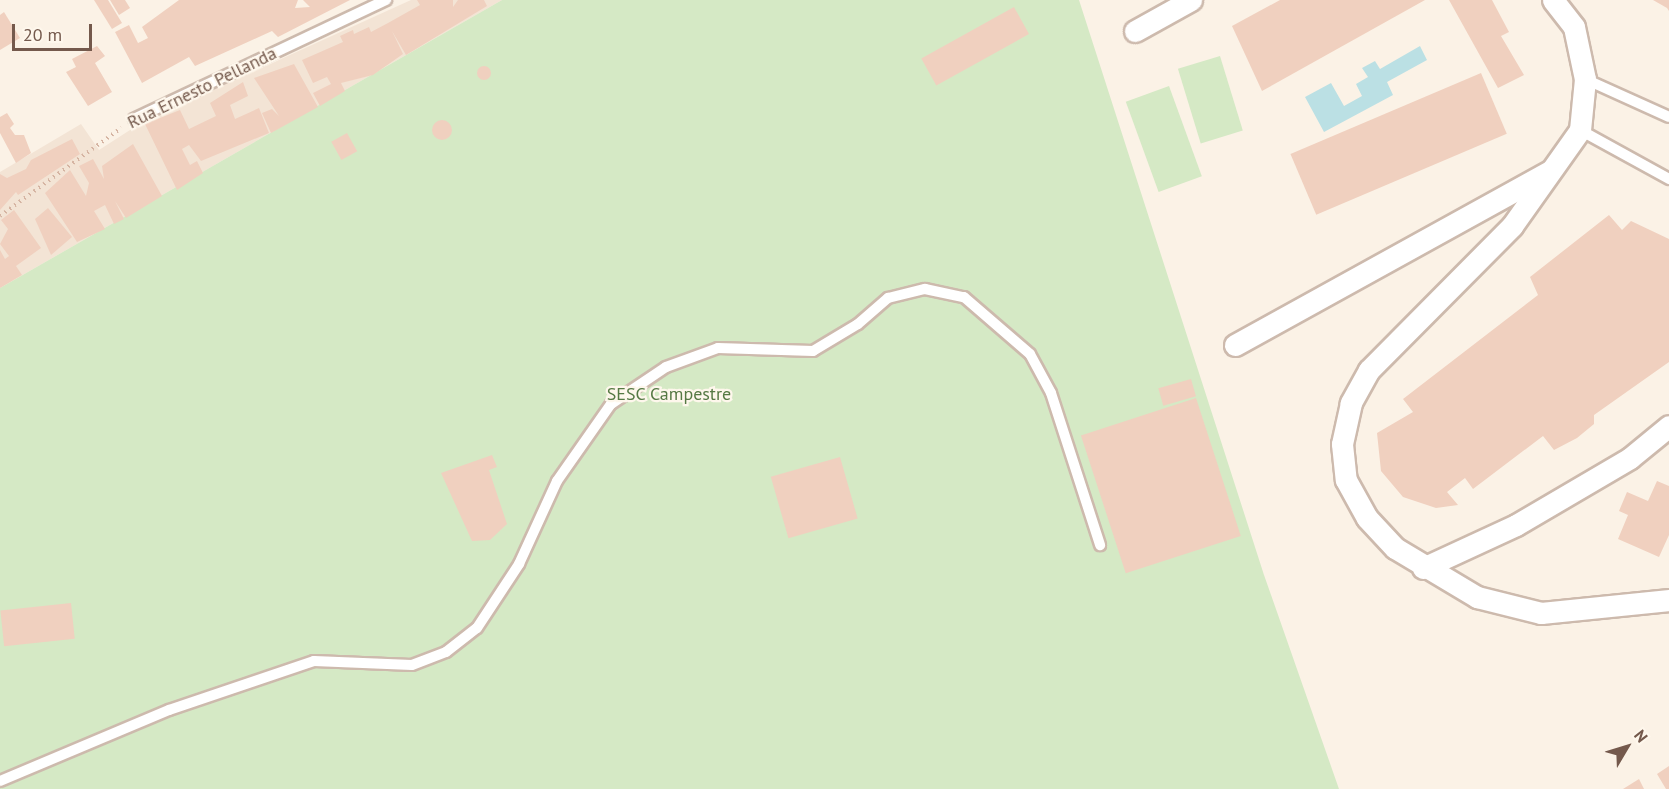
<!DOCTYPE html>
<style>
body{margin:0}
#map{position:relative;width:1669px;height:789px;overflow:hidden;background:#fbf2e6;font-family:"PT Sans",sans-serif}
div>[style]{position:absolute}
.residential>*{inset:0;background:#f3e4d5}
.green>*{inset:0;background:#d5e9c5;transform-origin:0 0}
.water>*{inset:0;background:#bbe0e4}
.building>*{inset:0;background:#f0d0bf;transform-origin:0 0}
.round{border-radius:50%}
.path>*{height:4px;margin-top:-2px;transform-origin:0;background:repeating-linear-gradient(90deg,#d5b4a2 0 1.5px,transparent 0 6px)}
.roads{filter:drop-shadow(2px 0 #cdbaad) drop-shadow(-2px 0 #cdbaad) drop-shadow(0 2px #cdbaad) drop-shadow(0 -2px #cdbaad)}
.lane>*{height:10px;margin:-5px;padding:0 5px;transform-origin:5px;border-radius:5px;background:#fff}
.street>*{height:21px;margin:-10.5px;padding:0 10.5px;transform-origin:10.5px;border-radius:10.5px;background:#fff}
span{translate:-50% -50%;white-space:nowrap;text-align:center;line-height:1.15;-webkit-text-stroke:4.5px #fef7ec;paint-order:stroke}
.street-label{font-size:18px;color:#74594c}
.park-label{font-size:18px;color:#567944}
.north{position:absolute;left:1597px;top:717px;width:60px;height:60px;-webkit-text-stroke:4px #fef7ec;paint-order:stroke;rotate:52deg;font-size:16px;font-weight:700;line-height:24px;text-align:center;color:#74594c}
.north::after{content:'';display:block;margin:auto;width:21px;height:27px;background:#74594c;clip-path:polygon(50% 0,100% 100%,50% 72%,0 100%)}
.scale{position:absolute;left:12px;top:24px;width:80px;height:27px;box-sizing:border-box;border:3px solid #74594c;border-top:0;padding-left:8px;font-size:18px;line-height:21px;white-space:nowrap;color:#74594c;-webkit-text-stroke:4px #fef7ec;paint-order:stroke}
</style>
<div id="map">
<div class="residential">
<i style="clip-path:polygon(411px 0,502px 0,0 288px,0 172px,81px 124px,99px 150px,144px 121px)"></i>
</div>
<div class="green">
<i style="clip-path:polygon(502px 0,1079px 0,1264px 575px,1339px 789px,0 789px,0 288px)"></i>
<i style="left:1220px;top:56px;width:78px;height:44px;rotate:73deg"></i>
<i style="left:1169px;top:86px;width:96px;height:46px;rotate:70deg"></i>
</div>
<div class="water">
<i style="clip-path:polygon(1420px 46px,1427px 60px,1387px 82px,1393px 95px,1324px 132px,1305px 97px,1331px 83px,1344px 106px,1362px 96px,1356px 84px,1368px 77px,1362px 68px,1375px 61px,1380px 69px)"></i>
</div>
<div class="building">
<i style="clip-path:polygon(94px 0,108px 0,122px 23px,112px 29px)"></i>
<i style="clip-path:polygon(110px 0,125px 0,130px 8px,119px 15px)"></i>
<i style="clip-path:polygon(179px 0,298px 0,295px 8px,310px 7px,303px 0,350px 0,278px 37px,272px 31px,195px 66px,189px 57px,142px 83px,115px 32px,129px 25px,138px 43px,148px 38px,142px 27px)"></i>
<i style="clip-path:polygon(417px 0,453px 0,453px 7px,458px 0,484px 0,487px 6px,406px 55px,392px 31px,403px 54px,373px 75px,341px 83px,345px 91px,320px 106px,313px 93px,331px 84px,327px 77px,313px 83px,302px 60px,343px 42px,340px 36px,353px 30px,354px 34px,369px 27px,371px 32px,388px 23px,420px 5px)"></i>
<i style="clip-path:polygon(1280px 0,1425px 0,1262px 91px,1232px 26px)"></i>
<i style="clip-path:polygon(1449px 0,1492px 0,1509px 32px,1501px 36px,1524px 75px,1498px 88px)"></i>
<i style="clip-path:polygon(1653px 0,1669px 0,1669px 11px,1667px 8px)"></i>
<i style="left:1014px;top:7px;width:31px;height:106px;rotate:61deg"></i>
<i style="clip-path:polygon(4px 12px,20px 38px,0 50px,0 15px)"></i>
<i style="clip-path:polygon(97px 46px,105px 56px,95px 63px,112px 92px,88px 106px,66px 72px,76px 67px,72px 59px)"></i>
<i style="clip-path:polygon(294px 64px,318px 107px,271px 133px,262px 113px,272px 109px,279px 116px,254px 78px)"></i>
<i class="round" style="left:477px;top:66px;width:14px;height:14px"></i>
<i style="left:1481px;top:73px;width:66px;height:207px;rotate:67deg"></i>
<i style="clip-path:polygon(243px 82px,248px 96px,230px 105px,235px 119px,259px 108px,269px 133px,201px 161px,189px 145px,182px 149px,190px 165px,197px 161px,203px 173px,177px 190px,145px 124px,180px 110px,189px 129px,216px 116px,210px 103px)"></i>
<i style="clip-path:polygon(7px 113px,14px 124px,10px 128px,15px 135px,24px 135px,31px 153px,16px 163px,0 133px,0 117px)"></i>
<i class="round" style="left:432px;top:120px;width:20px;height:20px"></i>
<i style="left:347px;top:133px;width:21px;height:18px;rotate:61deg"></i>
<i style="clip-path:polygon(72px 139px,80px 154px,18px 195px,16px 192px,0 210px,0 174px,7px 178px,26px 169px,31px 160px)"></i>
<i style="clip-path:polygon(133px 144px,162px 196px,126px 218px,115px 201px,124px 219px,114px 224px,105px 205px,94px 211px,105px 229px,77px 242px,45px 193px,70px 170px,86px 196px,89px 183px,79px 166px,93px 159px,104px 179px,102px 166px)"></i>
<i style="clip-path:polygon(48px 208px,72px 237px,51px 255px,35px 219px)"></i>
<i style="clip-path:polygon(14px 210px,41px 248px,16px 266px,22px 275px,0 288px,0 250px,5px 259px,9px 256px,0 244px,8px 229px,1px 220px)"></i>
<i style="clip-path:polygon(1609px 215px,1622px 230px,1631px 221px,1669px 239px,1669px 362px,1594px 415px,1594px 424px,1577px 438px,1554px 450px,1543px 436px,1473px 489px,1465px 478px,1447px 492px,1458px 505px,1436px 508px,1403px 497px,1381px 471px,1377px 433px,1413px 412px,1403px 399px,1538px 295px,1530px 277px)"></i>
<i style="left:1191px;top:379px;width:18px;height:34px;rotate:74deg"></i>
<i style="left:1196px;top:398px;width:145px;height:121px;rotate:72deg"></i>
<i style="clip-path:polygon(492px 455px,497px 467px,489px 470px,507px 524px,490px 540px,472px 541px,441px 473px)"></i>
<i style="left:840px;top:457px;width:64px;height:72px;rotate:74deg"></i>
<i style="clip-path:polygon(1657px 481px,1669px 486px,1669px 535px,1659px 557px,1618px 539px,1628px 515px,1619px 511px,1627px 492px,1648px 501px)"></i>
<i style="left:71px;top:603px;width:36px;height:71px;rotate:84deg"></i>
<i style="clip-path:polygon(1669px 766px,1669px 789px,1666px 789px,1657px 774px)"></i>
<i style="clip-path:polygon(1639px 779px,1644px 789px,1623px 789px)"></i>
</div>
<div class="path">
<i style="left:0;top:216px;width:150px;rotate:-36deg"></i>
</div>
<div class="roads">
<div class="lane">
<i style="left:1585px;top:79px;width:92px;rotate:24.3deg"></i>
<i style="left:134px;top:119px;width:279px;rotate:-25.3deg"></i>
<i style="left:1580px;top:130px;width:102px;rotate:28.8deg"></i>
<i style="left:0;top:781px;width:183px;rotate:-22.8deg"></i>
<i style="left:169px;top:710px;width:153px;rotate:-18.7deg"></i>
<i style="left:314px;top:661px;width:98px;rotate:2.3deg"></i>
<i style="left:412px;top:665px;width:36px;rotate:-21deg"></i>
<i style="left:446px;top:652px;width:39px;rotate:-38deg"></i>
<i style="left:477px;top:628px;width:77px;rotate:-56.7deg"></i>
<i style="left:519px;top:564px;width:91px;rotate:-65.4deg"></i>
<i style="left:557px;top:481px;width:94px;rotate:-55deg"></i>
<i style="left:611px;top:404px;width:66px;rotate:-33.9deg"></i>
<i style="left:666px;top:367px;width:55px;rotate:-20.1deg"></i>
<i style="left:718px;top:348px;width:95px;rotate:1.8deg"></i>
<i style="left:813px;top:351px;width:52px;rotate:-31deg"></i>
<i style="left:858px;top:324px;width:40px;rotate:-41deg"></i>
<i style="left:888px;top:298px;width:38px;rotate:-14deg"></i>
<i style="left:925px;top:289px;width:40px;rotate:12deg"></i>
<i style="left:964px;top:297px;width:87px;rotate:40.8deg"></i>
<i style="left:1030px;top:354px;width:44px;rotate:61.7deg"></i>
<i style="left:1051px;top:393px;width:160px;rotate:72.1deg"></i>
</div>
<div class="street">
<i style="left:1553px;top:0;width:34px;rotate:52deg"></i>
<i style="left:1574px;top:27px;width:53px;rotate:78.1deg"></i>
<i style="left:1585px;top:79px;width:51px;rotate:95.6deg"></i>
<i style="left:1580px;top:130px;width:118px;rotate:125.3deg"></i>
<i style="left:1512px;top:226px;width:203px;rotate:134.8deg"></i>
<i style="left:1369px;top:370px;width:38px;rotate:119deg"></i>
<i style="left:1351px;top:403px;width:42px;rotate:102.4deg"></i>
<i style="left:1342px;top:444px;width:36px;rotate:84deg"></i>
<i style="left:1346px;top:480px;width:43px;rotate:61.1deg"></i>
<i style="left:1367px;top:518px;width:41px;rotate:47deg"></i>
<i style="left:1395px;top:548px;width:96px;rotate:30.9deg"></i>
<i style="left:1477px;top:597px;width:66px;rotate:14deg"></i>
<i style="left:1541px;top:613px;width:129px;rotate:-5.8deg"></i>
<i style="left:1135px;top:31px;width:64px;rotate:-29deg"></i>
<i style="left:1235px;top:345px;width:360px;rotate:-28.9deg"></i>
<i style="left:1423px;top:568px;width:102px;rotate:-24.8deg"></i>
<i style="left:1516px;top:525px;width:132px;rotate:-30.4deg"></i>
<i style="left:1630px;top:458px;width:50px;rotate:-39.4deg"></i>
</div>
</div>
<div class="street-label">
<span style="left:202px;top:88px;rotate:-26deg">Rua Ernesto Pellanda</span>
</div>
<div class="park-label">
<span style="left:669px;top:394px">SESC Campestre</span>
</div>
<div class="north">N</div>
<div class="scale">20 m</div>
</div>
